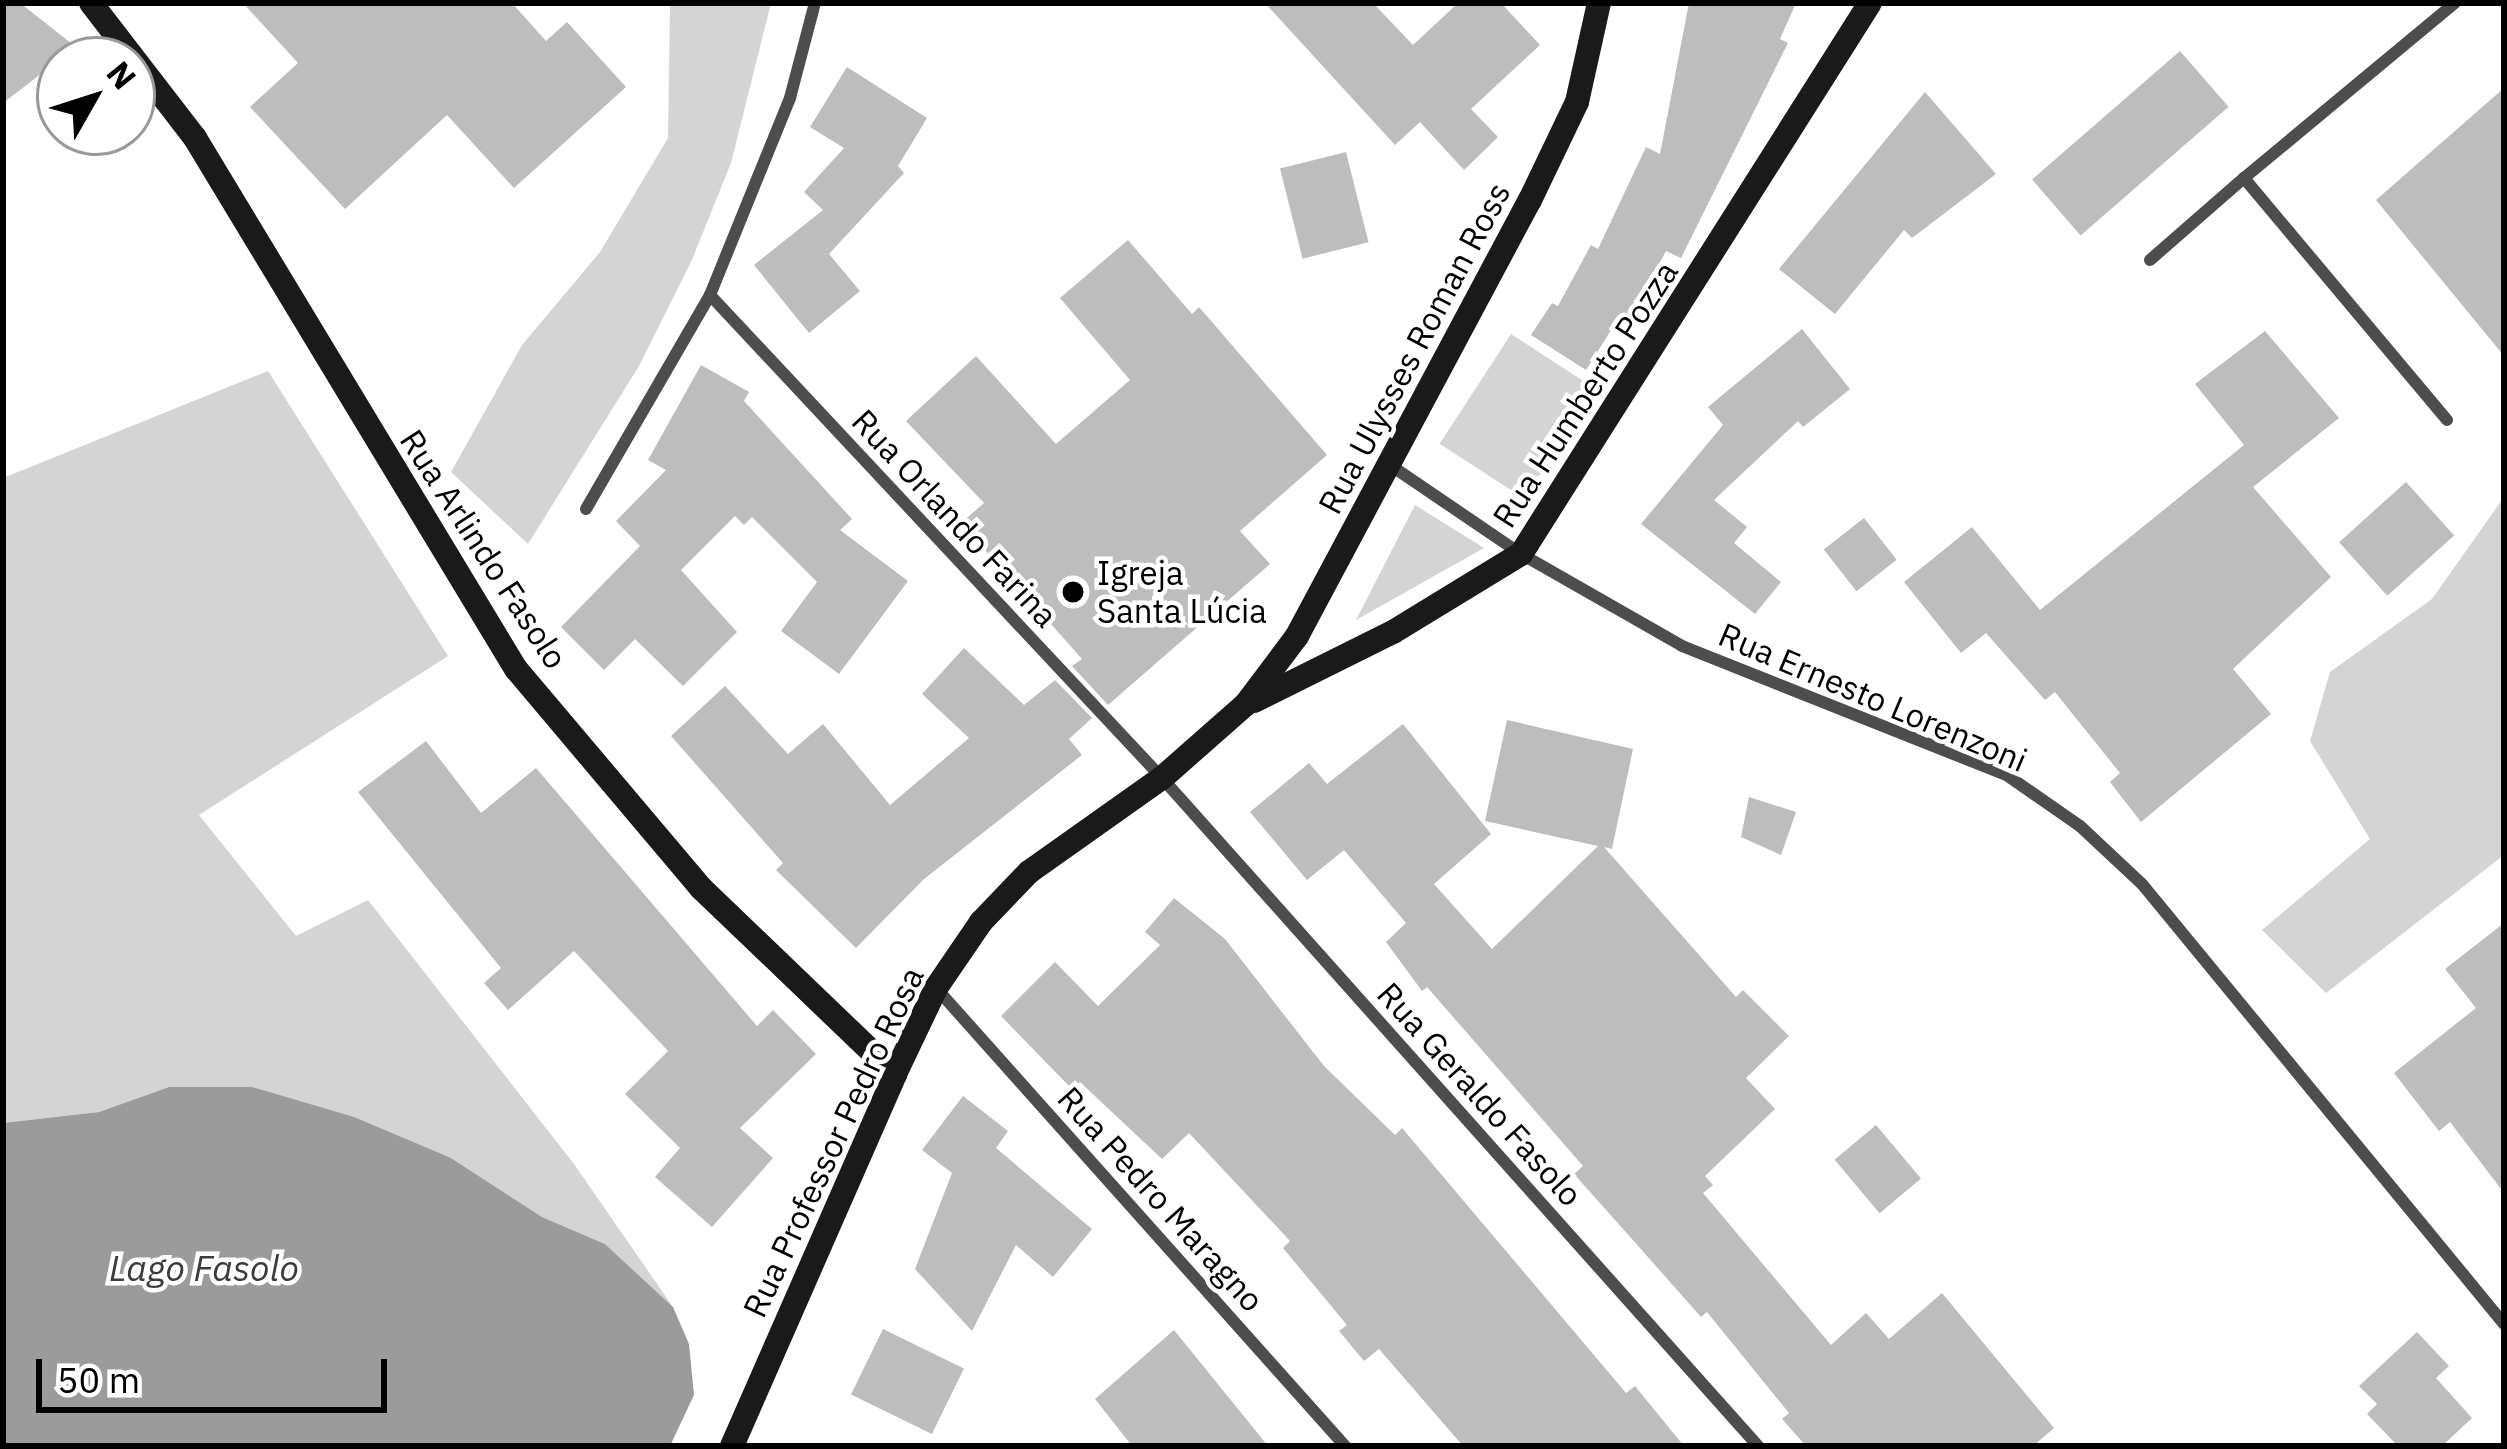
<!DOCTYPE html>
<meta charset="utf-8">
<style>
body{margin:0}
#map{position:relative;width:2507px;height:1449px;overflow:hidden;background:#fff;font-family:"IBM Plex Sans",sans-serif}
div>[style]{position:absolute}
.green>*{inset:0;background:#d4d4d4;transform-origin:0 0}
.water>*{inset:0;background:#9b9b9b}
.building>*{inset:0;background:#bdbdbd;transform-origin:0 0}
.street>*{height:12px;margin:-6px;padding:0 6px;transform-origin:6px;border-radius:6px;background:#4d4d4d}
.secondary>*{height:24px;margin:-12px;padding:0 12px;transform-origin:12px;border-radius:12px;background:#1a1a1a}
.dots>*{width:33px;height:33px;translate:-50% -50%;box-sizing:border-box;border:6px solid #fff;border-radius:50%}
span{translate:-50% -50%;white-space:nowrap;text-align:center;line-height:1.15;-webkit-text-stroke:9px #fff;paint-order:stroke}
.street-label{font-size:33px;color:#000}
.poi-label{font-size:33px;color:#000}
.left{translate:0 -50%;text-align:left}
.water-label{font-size:36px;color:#3c3c3c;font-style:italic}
.frame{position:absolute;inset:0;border:6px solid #000;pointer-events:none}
.north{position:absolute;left:36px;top:36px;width:120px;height:120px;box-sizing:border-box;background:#fff;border:3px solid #999;border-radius:50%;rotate:51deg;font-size:33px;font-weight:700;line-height:48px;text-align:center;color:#000}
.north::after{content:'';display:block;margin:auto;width:42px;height:54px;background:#000;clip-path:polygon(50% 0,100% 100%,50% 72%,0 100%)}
.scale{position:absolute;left:36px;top:1359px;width:351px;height:54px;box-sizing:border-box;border:6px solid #000;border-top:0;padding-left:15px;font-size:36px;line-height:42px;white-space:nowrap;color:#000;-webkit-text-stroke:9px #fff;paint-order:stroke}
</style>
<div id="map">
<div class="green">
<i style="clip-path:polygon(670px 3px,771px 3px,731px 163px,691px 262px,639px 366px,528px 544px,451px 472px,522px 345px,600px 252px,668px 138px)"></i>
<i style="left:1511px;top:334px;width:101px;height:131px;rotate:33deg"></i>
<i style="clip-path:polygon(268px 371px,448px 656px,199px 815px,296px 936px,368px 900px,574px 1164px,673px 1307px,605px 1244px,542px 1217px,451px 1158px,252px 1087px,169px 1087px,99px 1112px,3px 1123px,3px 478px)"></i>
<i style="clip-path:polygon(2504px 497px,2504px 855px,2326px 993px,2262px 930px,2370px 839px,2310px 741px,2330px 672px,2432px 599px)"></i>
<i style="clip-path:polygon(1415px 505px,1484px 548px,1356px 620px)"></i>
</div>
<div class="water">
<i style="clip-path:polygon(169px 1087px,252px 1087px,354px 1117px,451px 1158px,542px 1217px,605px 1244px,673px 1307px,689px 1344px,694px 1395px,670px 1446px,3px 1446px,3px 1123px,99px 1112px)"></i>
</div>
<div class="building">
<i style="clip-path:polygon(3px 3px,20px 3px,76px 47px,3px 103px)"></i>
<i style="clip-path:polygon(243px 3px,512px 3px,546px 41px,567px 22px,626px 87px,514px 188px,447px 115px,345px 209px,250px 107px,298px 63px)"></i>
<i style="clip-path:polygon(1265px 3px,1373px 3px,1413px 45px,1458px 3px,1501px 3px,1540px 45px,1471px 109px,1498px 137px,1464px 170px,1420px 122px,1395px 145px)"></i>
<i style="clip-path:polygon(1689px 3px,1796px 3px,1780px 39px,1788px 43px,1681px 258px,1666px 251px,1627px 324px,1618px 319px,1586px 370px,1531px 335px,1552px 303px,1558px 306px,1591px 245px,1598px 249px,1646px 147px,1660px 154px)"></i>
<i style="left:2180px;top:51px;width:74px;height:196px;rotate:49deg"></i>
<i style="clip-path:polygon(847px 67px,927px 118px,898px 166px,904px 173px,829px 254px,860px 291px,809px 333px,754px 265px,823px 210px,804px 192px,844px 148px,810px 127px)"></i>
<i style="clip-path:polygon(2504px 88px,2504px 356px,2376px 200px)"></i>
<i style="clip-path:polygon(1925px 92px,1996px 174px,1912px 238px,1904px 230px,1835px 314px,1779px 269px)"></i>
<i style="left:1346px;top:152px;width:93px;height:68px;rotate:76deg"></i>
<i style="clip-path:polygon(1128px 240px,1192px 314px,1199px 307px,1327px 455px,1240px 531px,1270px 564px,1108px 705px,1072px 666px,1082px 659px,961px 523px,984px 503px,906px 421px,976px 356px,1056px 444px,1130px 380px,1060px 298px)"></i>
<i style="clip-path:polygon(1802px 329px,1850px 389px,1803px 427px,1798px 421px,1714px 500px,1747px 527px,1734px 543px,1781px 582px,1755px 614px,1641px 524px,1723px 425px,1708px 407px)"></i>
<i style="clip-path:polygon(2265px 331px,2339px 418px,2253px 487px,2331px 577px,2233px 669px,2271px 714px,2141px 822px,2110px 782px,2120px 773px,2055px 692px,2045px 700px,1986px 633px,1961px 653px,1904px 582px,1972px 527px,2040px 610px,2244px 445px,2195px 384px)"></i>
<i style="clip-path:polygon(701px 365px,749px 392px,744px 401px,852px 519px,840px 530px,908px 581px,839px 674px,781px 631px,817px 582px,752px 517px,744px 525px,735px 516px,681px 570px,737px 632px,683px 686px,635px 639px,604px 670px,561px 627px,640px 546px,616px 521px,666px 470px,648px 460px)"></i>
<i style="left:2406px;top:482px;width:72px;height:90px;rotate:48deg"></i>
<i style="left:1864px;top:518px;width:53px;height:51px;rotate:52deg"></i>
<i style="clip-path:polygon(964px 648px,1024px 705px,1055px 680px,1092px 718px,1069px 739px,1082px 755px,924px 879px,856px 948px,776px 870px,783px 863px,671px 736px,725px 686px,788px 754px,823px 724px,890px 805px,969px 738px,922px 694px)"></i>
<i style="clip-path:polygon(1507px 720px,1633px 749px,1612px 849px,1604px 847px,1736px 997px,1743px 990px,1789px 1036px,1746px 1078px,1775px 1109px,1705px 1176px,1713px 1185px,1703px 1193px,1831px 1345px,1866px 1313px,1889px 1339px,1942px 1293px,2054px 1428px,2033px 1446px,1806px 1446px,1782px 1419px,1789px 1413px,1707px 1312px,1701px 1317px,1640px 1248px,1574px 1174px,1583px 1166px,1427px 987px,1422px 991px,1386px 942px,1406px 923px,1344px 850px,1307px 880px,1250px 812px,1309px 763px,1327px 784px,1403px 724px,1491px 834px,1434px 884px,1492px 949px,1598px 846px,1485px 821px)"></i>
<i style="clip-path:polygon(426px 741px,481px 813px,536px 768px,757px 1026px,773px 1010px,816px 1054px,740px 1128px,773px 1158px,712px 1227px,655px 1177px,680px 1148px,625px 1094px,668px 1051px,574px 951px,508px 1010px,484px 983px,501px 968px,358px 792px)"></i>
<i style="clip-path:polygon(1749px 797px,1796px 812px,1781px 855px,1741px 837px)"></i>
<i style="clip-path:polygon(1174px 898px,1225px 939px,1324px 1066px,1395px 1135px,1402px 1128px,1626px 1393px,1635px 1386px,1684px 1446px,1463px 1446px,1379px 1349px,1364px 1361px,1339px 1331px,1347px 1325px,1283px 1248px,1290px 1241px,1189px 1133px,1162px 1159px,1080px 1082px,1072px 1089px,1001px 1016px,1055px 962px,1098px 1006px,1160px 945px,1145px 932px)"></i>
<i style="clip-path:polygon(2504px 923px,2504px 1193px,2450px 1122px,2439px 1131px,2394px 1073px,2476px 1008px,2445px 969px)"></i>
<i style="clip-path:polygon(963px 1096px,1008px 1131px,996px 1148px,1092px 1229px,1053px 1277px,1016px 1245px,972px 1331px,915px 1269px,952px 1173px,922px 1150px)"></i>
<i style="left:1876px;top:1125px;width:70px;height:54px;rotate:50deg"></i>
<i style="left:883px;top:1329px;width:90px;height:73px;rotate:26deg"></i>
<i style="clip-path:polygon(1174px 1330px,1268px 1446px,1132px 1446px,1095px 1399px)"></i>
<i style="clip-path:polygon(2417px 1332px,2449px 1366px,2436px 1378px,2472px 1418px,2442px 1446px,2398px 1446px,2367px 1414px,2377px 1404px,2359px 1386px)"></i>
</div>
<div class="street">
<i style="left:2150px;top:260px;width:125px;rotate:-41.1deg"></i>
<i style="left:710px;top:295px;width:662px;rotate:46.9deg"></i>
<i style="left:1162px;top:778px;width:895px;rotate:48.26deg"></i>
<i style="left:2447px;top:420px;width:316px;rotate:-130deg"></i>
<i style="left:2244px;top:178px;width:274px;rotate:-39.7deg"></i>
<i style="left:1393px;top:467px;width:155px;rotate:34.2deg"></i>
<i style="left:1521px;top:554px;width:185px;rotate:29.7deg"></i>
<i style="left:1682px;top:646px;width:351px;rotate:21.7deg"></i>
<i style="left:2008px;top:776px;width:88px;rotate:34.8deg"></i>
<i style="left:2080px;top:826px;width:85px;rotate:43.1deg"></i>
<i style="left:2142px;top:884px;width:570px;rotate:50.55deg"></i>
<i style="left:586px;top:509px;width:247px;rotate:-59.9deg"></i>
<i style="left:710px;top:295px;width:213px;rotate:-67.9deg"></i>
<i style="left:790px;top:98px;width:98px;rotate:-75.3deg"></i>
<i style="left:937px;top:989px;width:613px;rotate:48.24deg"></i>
</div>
<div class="secondary">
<i style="left:91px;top:3px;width:170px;rotate:52.4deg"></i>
<i style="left:195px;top:138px;width:620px;rotate:58.85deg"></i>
<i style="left:516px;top:669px;width:287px;rotate:49.8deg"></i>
<i style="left:701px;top:888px;width:269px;rotate:43.8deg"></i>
<i style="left:1254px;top:701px;width:155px;rotate:-26.4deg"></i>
<i style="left:1393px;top:632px;width:150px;rotate:-31.4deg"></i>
<i style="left:1521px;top:554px;width:652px;rotate:-57.65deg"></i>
<i style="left:732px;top:1446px;width:406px;rotate:-66.3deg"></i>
<i style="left:895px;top:1074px;width:95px;rotate:-64.5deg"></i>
<i style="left:936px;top:988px;width:80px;rotate:-55.7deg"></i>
<i style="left:981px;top:922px;width:69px;rotate:-46.2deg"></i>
<i style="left:1029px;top:872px;width:163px;rotate:-35.3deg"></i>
<i style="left:1162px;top:778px;width:112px;rotate:-41.4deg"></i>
<i style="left:1246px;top:704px;width:85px;rotate:-53.1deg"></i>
<i style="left:1297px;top:636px;width:494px;rotate:-61.9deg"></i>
<i style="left:1530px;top:200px;width:109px;rotate:-64.4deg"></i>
<i style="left:1577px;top:102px;width:101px;rotate:-77.5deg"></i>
</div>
<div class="dots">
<i style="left:1073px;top:592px;background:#000"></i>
</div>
<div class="street-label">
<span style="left:1414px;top:348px;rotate:-62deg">Rua Ulysses Roman Ross</span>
<span style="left:1585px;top:394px;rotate:-57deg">Rua Humberto Pozza</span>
<span style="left:955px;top:518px;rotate:47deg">Rua Orlando Farina</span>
<span style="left:484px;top:549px;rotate:57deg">Rua Arlindo Fasolo</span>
<span style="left:1873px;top:697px;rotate:23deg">Rua Ernesto Lorenzoni</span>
<span style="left:1480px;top:1094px;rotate:48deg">Rua Geraldo Fasolo</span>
<span style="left:833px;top:1142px;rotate:-65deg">Rua Professor Pedro Rosa</span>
<span style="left:1161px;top:1199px;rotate:48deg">Rua Pedro Maragno</span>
</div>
<div class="poi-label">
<span class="left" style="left:1097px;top:592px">Igreja<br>Santa Lúcia</span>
</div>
<div class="water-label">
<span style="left:204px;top:1268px">Lago Fasolo</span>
</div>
<div class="frame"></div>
<div class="north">N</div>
<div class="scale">50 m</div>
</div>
